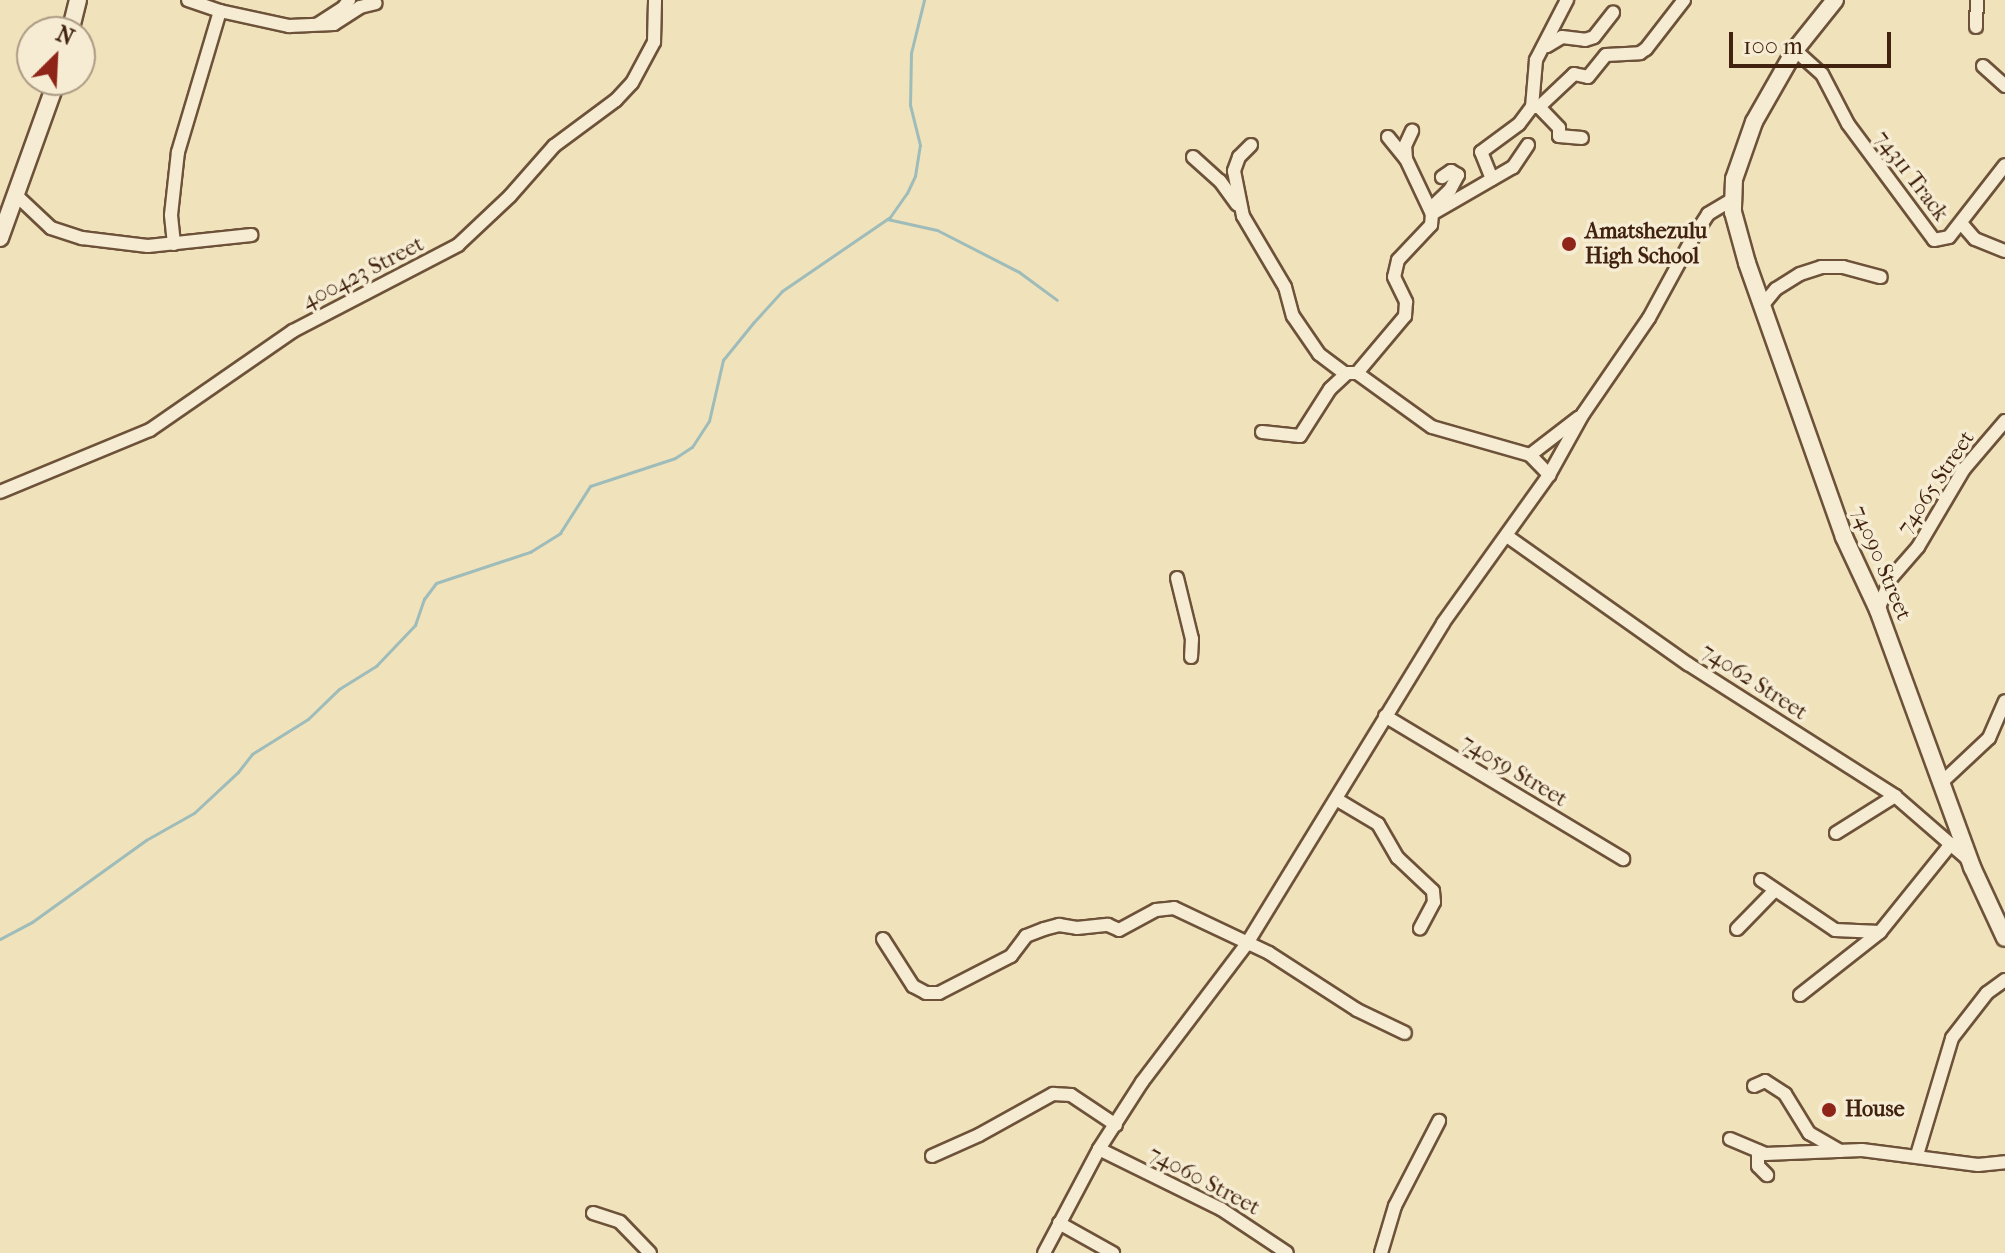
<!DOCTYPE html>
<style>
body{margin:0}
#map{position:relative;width:2005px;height:1253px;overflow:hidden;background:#f0e2bb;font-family:"IM FELL French Canon",serif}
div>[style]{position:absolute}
.stream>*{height:3px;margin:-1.5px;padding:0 1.5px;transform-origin:1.5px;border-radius:1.5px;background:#9ebcba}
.roads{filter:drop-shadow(2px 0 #6d5239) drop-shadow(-2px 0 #6d5239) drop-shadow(0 2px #6d5239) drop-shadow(0 -2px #6d5239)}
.minor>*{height:12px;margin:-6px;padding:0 6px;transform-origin:6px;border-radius:6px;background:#f5ecd3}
.tertiary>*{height:16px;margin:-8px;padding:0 8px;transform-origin:8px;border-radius:8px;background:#f5ecd3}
.dots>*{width:22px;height:22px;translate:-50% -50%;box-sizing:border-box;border:4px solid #f5ecd3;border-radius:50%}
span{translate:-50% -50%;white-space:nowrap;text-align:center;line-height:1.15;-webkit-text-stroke:7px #f5ecd3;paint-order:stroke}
.street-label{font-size:22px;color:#41220e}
.poi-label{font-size:22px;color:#41220e;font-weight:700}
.left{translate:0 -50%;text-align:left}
.north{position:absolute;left:16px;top:16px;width:80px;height:80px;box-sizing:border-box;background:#f5ecd3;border:2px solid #ad9b84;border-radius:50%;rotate:24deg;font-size:22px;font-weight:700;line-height:32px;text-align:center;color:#41220e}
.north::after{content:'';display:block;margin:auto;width:28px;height:36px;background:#8f2418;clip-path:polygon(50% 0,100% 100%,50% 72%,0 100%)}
.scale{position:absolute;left:1729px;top:32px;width:162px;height:36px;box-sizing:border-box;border:4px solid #41220e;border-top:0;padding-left:10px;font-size:24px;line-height:28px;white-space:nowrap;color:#41220e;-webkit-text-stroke:6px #f5ecd3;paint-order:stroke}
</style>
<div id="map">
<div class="stream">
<i style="left:887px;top:219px;width:51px;rotate:12.4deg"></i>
<i style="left:937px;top:230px;width:92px;rotate:27.1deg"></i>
<i style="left:1019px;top:272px;width:47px;rotate:36.4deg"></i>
<i style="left:0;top:939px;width:36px;rotate:-28deg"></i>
<i style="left:32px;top:922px;width:140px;rotate:-35.7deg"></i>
<i style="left:146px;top:840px;width:55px;rotate:-29.4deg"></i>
<i style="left:194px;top:813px;width:60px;rotate:-43deg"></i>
<i style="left:238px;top:772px;width:23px;rotate:-52deg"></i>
<i style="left:252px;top:754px;width:66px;rotate:-32deg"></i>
<i style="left:308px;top:719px;width:43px;rotate:-44.1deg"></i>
<i style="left:339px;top:689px;width:44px;rotate:-31.9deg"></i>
<i style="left:376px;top:666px;width:57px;rotate:-46.4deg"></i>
<i style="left:415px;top:625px;width:28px;rotate:-71deg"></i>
<i style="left:424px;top:599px;width:20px;rotate:-53deg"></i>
<i style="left:436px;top:583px;width:99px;rotate:-18.3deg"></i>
<i style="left:530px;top:552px;width:36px;rotate:-32deg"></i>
<i style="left:560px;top:533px;width:56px;rotate:-57.4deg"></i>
<i style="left:590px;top:486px;width:89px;rotate:-18.2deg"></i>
<i style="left:675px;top:458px;width:20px;rotate:-33deg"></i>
<i style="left:692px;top:447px;width:31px;rotate:-57deg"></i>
<i style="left:709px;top:421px;width:63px;rotate:-77.1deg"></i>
<i style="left:723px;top:360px;width:48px;rotate:-51deg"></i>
<i style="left:753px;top:323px;width:43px;rotate:-47.8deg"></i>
<i style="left:782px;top:291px;width:131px;rotate:-34.4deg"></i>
<i style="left:890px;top:217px;width:29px;rotate:-55deg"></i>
<i style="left:907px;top:193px;width:19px;rotate:-65deg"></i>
<i style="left:915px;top:176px;width:31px;rotate:-81deg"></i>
<i style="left:920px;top:145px;width:41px;rotate:-104deg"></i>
<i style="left:910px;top:105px;width:52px;rotate:-88.9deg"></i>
<i style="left:911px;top:53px;width:55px;rotate:-76.2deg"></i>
</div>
<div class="roads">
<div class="minor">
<i style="left:188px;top:0;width:34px;rotate:19deg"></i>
<i style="left:220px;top:11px;width:71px;rotate:12.3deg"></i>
<i style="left:289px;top:26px;width:45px;rotate:-2.5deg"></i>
<i style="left:334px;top:24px;width:31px;rotate:-33deg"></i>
<i style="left:360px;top:7px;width:16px;rotate:-14deg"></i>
<i style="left:318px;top:24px;width:30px;rotate:-33deg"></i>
<i style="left:343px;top:8px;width:10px;rotate:-53deg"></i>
<i style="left:1976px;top:27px;width:27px;rotate:-88deg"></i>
<i style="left:1547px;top:46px;width:17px;rotate:-31deg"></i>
<i style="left:1562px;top:37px;width:23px;rotate:7deg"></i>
<i style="left:1585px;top:40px;width:9px;rotate:-18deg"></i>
<i style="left:1594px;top:37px;width:31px;rotate:-52deg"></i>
<i style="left:1795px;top:50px;width:36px;rotate:42deg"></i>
<i style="left:1822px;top:74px;width:56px;rotate:62.5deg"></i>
<i style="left:1848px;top:124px;width:144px;rotate:53.4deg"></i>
<i style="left:1934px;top:240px;width:15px;rotate:-11deg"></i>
<i style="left:1949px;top:237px;width:91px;rotate:-52.1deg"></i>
<i style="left:1983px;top:66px;width:30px;rotate:42deg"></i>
<i style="left:1532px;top:107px;width:7px"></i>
<i style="left:1539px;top:107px;width:48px;rotate:-43.3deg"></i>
<i style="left:1574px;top:74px;width:14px;rotate:12deg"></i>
<i style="left:1588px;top:77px;width:28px;rotate:-51deg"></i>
<i style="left:1606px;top:55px;width:34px;rotate:-3deg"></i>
<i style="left:1640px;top:53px;width:7px;rotate:-34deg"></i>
<i style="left:1646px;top:49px;width:62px;rotate:-52.2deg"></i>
<i style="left:1539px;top:107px;width:29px;rotate:46deg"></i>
<i style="left:1559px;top:128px;width:8px;rotate:90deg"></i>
<i style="left:1559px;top:136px;width:23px;rotate:5deg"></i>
<i style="left:1388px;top:137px;width:28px;rotate:51deg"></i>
<i style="left:1406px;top:159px;width:61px;rotate:64.7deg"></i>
<i style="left:1251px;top:145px;width:17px;rotate:135deg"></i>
<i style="left:1239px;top:157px;width:15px;rotate:110deg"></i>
<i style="left:1234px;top:171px;width:46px;rotate:78.7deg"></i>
<i style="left:1243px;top:216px;width:82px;rotate:59.4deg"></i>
<i style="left:1285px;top:287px;width:30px;rotate:75deg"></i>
<i style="left:1293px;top:316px;width:46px;rotate:55.6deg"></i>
<i style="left:1319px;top:354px;width:31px;rotate:37deg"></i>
<i style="left:1344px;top:373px;width:13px"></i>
<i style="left:1528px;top:145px;width:27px;rotate:124deg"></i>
<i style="left:1513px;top:167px;width:94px;rotate:149.9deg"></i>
<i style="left:1432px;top:214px;width:11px;rotate:95deg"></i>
<i style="left:1431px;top:225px;width:48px;rotate:133.3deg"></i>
<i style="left:1398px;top:260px;width:17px;rotate:103deg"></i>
<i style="left:1394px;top:277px;width:28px;rotate:64deg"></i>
<i style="left:1406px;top:302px;width:14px;rotate:94deg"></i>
<i style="left:1405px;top:316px;width:75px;rotate:130.1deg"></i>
<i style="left:1357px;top:373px;width:92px;rotate:35.8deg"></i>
<i style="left:1432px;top:427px;width:102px;rotate:15.9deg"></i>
<i style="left:1530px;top:455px;width:28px;rotate:46deg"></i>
<i style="left:1193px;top:157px;width:36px;rotate:42deg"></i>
<i style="left:1220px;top:181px;width:29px;rotate:54deg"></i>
<i style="left:1406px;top:159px;width:13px;rotate:-94deg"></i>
<i style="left:1405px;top:146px;width:17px;rotate:-65deg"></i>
<i style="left:1492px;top:179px;width:29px;rotate:-112deg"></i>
<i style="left:1481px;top:152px;width:47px;rotate:-36.4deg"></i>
<i style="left:1519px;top:124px;width:21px;rotate:-53deg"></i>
<i style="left:1532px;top:107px;width:47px;rotate:-85.1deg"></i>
<i style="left:1536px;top:60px;width:68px;rotate:-62.7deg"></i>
<i style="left:16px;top:195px;width:48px;rotate:43.3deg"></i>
<i style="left:51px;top:228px;width:33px;rotate:18deg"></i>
<i style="left:82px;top:238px;width:66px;rotate:6.9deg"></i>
<i style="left:148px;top:246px;width:104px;rotate:-6.1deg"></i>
<i style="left:1430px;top:209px;width:28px;rotate:-44deg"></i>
<i style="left:1450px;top:190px;width:17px;rotate:-62deg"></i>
<i style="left:1458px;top:175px;width:8px;rotate:-150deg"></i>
<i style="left:1451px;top:171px;width:11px;rotate:146deg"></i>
<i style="left:1961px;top:223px;width:21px;rotate:49deg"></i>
<i style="left:1975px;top:239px;width:32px;rotate:22deg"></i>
<i style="left:174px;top:244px;width:29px;rotate:-96deg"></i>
<i style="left:171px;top:215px;width:63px;rotate:-83.7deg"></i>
<i style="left:178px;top:152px;width:147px;rotate:-73.4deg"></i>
<i style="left:1762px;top:306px;width:22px;rotate:-51deg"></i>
<i style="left:1776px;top:289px;width:28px;rotate:-32deg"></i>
<i style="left:1800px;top:274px;width:22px;rotate:-18deg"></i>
<i style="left:1821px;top:267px;width:22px"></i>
<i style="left:1843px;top:267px;width:39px;rotate:15deg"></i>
<i style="left:1262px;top:432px;width:38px;rotate:6deg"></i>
<i style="left:1300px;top:436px;width:56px;rotate:-57.4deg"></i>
<i style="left:1330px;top:389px;width:22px;rotate:-43deg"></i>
<i style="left:1530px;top:455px;width:61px;rotate:-37.6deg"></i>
<i style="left:0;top:492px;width:162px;rotate:-22.5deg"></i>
<i style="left:150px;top:430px;width:174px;rotate:-34.7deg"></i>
<i style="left:293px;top:331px;width:186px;rotate:-27.5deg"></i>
<i style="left:458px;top:245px;width:71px;rotate:-43.3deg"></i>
<i style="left:510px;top:196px;width:67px;rotate:-48.7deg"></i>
<i style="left:554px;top:146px;width:77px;rotate:-36.6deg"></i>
<i style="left:616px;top:100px;width:23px;rotate:-47deg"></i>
<i style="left:632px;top:83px;width:47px;rotate:-61.8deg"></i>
<i style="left:654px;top:42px;width:42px;rotate:-88.6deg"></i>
<i style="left:1507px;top:536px;width:222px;rotate:35.3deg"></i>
<i style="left:1688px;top:664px;width:246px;rotate:32.5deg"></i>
<i style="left:1895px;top:796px;width:98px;rotate:40.9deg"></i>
<i style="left:1177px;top:578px;width:63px;rotate:76.2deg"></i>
<i style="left:1192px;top:639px;width:18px;rotate:93deg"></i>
<i style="left:1878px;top:610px;width:35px;rotate:-68deg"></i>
<i style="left:1891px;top:578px;width:41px;rotate:-48.9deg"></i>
<i style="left:1918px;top:547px;width:91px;rotate:-59.5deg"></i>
<i style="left:1964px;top:469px;width:63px;rotate:-49.5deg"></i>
<i style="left:1385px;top:716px;width:278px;rotate:31deg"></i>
<i style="left:1941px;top:783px;width:66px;rotate:-43.2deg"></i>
<i style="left:1989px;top:738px;width:40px;rotate:-66.6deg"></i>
<i style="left:1336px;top:799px;width:49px;rotate:30.8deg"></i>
<i style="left:1378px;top:824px;width:39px;rotate:60deg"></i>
<i style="left:1398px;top:858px;width:48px;rotate:43.3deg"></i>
<i style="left:1433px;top:891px;width:11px;rotate:85deg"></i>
<i style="left:1434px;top:902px;width:30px;rotate:118deg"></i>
<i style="left:1836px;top:833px;width:70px;rotate:-32.1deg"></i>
<i style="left:1761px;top:880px;width:89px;rotate:34deg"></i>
<i style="left:1835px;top:930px;width:45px;rotate:2.5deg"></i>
<i style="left:1737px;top:929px;width:54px;rotate:-45.7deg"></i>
<i style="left:883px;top:939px;width:56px;rotate:57.4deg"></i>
<i style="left:913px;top:986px;width:15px;rotate:28deg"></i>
<i style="left:926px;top:993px;width:13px"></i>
<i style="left:939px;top:993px;width:81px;rotate:-27.2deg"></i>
<i style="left:1011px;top:956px;width:25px;rotate:-53deg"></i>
<i style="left:1026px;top:936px;width:19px;rotate:-21deg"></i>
<i style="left:1044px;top:929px;width:16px;rotate:-15deg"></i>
<i style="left:1059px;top:925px;width:18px;rotate:9deg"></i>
<i style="left:1077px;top:928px;width:31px;rotate:-6deg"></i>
<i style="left:1108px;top:925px;width:12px;rotate:24deg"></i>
<i style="left:1119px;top:930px;width:42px;rotate:-28.4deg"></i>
<i style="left:1156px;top:910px;width:18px;rotate:-6deg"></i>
<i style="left:1174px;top:908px;width:105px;rotate:25.3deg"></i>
<i style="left:1269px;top:953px;width:105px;rotate:32.9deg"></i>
<i style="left:1357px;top:1010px;width:53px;rotate:25.6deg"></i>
<i style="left:1800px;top:995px;width:102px;rotate:-38.2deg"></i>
<i style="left:1880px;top:932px;width:113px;rotate:-51.1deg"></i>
<i style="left:1754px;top:1086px;width:12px;rotate:-24deg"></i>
<i style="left:1765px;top:1081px;width:24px;rotate:33deg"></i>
<i style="left:1785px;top:1094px;width:46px;rotate:58.4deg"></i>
<i style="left:1809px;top:1133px;width:36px;rotate:30deg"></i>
<i style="left:1730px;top:1139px;width:38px;rotate:23deg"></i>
<i style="left:1765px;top:1154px;width:97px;rotate:-2.4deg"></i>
<i style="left:1862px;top:1150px;width:117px;rotate:7.4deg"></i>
<i style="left:1978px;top:1165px;width:27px;rotate:-6deg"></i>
<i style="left:1099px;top:1149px;width:136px;rotate:26.2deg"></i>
<i style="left:1221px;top:1209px;width:79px;rotate:33.7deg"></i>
<i style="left:1758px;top:1151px;width:15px;rotate:90deg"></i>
<i style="left:1758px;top:1166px;width:13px;rotate:45deg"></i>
<i style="left:1917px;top:1155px;width:122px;rotate:-73.3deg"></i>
<i style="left:1952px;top:1038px;width:57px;rotate:-52.1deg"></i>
<i style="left:1987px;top:993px;width:22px;rotate:-36deg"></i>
<i style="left:932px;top:1156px;width:51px;rotate:-24.1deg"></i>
<i style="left:979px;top:1135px;width:85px;rotate:-29deg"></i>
<i style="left:1053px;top:1094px;width:18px;rotate:3deg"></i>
<i style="left:1071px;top:1095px;width:54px;rotate:33.7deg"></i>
<i style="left:593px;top:1213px;width:28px;rotate:18deg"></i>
<i style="left:620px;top:1222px;width:43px;rotate:45.9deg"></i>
<i style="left:1059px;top:1223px;width:62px;rotate:29.1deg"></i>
<i style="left:1044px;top:1253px;width:118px;rotate:-62.1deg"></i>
<i style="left:1099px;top:1149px;width:80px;rotate:-57.3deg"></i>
<i style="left:1142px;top:1082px;width:172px;rotate:-52.8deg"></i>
<i style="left:1246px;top:945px;width:377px;rotate:-58.5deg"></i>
<i style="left:1443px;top:623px;width:182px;rotate:-54.4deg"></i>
<i style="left:1549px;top:475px;width:70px;rotate:-60.9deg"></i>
<i style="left:1583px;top:414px;width:116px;rotate:-55.5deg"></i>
<i style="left:1649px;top:318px;width:90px;rotate:-61.4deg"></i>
<i style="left:1692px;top:239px;width:30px;rotate:-57deg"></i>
<i style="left:1708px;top:214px;width:27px;rotate:-31deg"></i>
<i style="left:1381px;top:1253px;width:49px;rotate:-73.4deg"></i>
<i style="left:1395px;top:1206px;width:96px;rotate:-62.6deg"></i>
</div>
<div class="tertiary">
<i style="left:1835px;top:0;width:64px;rotate:128.7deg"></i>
<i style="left:1795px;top:50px;width:83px;rotate:119.7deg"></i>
<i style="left:1754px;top:122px;width:60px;rotate:109.3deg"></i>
<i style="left:1734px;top:179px;width:33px;rotate:92deg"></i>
<i style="left:1733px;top:212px;width:53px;rotate:74.6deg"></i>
<i style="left:1747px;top:263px;width:291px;rotate:70.5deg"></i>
<i style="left:1844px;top:537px;width:81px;rotate:65deg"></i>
<i style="left:1878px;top:610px;width:274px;rotate:69.9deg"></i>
<i style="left:1972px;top:867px;width:78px;rotate:65.1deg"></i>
<i style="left:70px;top:32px;width:33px;rotate:-76deg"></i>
<i style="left:0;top:238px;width:168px;rotate:-70.2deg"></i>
</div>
</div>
<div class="dots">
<i style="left:1569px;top:244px;background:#8f2418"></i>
<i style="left:1829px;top:1110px;background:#8f2418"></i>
</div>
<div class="street-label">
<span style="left:1911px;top:176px;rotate:53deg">74311 Track</span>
<span style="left:363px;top:273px;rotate:-27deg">400423 Street</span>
<span style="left:1936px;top:483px;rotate:-56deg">74065 Street</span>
<span style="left:1881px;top:563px;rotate:67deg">74090 Street</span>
<span style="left:1754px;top:682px;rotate:33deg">74062 Street</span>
<span style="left:1514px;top:771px;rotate:31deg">74059 Street</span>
<span style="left:1204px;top:1181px;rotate:28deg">74060 Street</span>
</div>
<div class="poi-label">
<span class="left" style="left:1585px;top:244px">Amatshezulu<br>High School</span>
<span class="left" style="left:1845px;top:1110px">House</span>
</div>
<div class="north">N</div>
<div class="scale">100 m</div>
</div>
